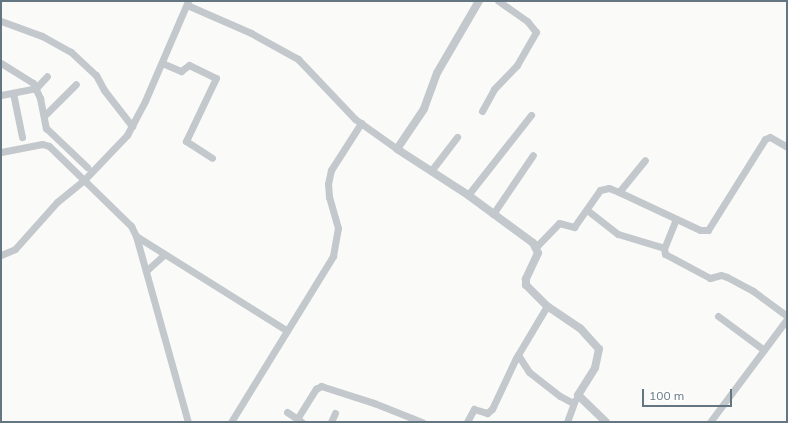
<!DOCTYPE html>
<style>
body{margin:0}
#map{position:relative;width:788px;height:423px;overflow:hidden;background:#fafaf8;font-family:Mulish,sans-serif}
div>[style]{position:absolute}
.minor>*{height:7px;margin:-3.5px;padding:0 3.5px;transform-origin:3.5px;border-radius:3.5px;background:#c3c8cc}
.tertiary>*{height:8px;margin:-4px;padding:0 4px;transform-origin:4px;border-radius:4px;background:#c3c8cc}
span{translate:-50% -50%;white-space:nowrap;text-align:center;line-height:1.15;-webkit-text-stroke:4px #fff;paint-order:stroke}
.frame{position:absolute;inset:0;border:2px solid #657683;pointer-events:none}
.scale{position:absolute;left:642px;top:389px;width:90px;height:18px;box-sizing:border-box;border:2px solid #657683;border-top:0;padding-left:5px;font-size:12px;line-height:14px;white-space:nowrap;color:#657683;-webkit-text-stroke:3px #fff;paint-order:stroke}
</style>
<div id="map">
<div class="minor">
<i style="left:187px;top:5px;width:70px;rotate:23.6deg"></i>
<i style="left:251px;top:33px;width:54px;rotate:29deg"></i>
<i style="left:298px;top:59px;width:83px;rotate:46.5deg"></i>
<i style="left:355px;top:119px;width:52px;rotate:35.5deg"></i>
<i style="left:1px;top:21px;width:44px;rotate:20.1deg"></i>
<i style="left:42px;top:36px;width:33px;rotate:29deg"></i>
<i style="left:71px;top:52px;width:34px;rotate:43deg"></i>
<i style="left:96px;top:75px;width:17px;rotate:62deg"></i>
<i style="left:104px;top:90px;width:46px;rotate:52.1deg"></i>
<i style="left:1px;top:63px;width:38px;rotate:32deg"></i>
<i style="left:33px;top:83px;width:17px;rotate:65deg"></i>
<i style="left:40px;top:98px;width:31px;rotate:79deg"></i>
<i style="left:46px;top:128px;width:57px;rotate:43.6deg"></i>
<i style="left:162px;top:63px;width:21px;rotate:23deg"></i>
<i style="left:181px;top:71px;width:10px;rotate:-37deg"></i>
<i style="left:189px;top:65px;width:30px;rotate:26deg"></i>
<i style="left:216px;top:78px;width:70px;rotate:115.5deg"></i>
<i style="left:186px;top:141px;width:31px;rotate:33deg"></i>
<i style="left:13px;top:93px;width:45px;rotate:78.4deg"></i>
<i style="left:1px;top:95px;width:36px;rotate:-11deg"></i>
<i style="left:36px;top:88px;width:16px;rotate:-47deg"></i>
<i style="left:482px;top:111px;width:25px;rotate:-61deg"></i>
<i style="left:494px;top:89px;width:33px;rotate:-46deg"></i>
<i style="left:517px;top:65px;width:38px;rotate:-60deg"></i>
<i style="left:536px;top:32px;width:14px;rotate:-129deg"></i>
<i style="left:527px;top:21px;width:35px;rotate:-145deg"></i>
<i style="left:44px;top:116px;width:45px;rotate:-45deg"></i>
<i style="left:1px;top:152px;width:42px;rotate:-11deg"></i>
<i style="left:42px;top:144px;width:7px;rotate:16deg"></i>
<i style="left:49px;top:146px;width:115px;rotate:44.3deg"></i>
<i style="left:131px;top:226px;width:11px;rotate:63deg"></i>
<i style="left:136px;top:236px;width:177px;rotate:32.1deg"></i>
<i style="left:431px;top:171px;width:43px;rotate:-52.6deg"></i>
<i style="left:619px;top:192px;width:89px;rotate:25.1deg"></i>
<i style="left:700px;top:230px;width:8px"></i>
<i style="left:708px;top:230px;width:107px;rotate:-57.9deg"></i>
<i style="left:765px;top:139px;width:5px;rotate:-22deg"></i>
<i style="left:770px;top:137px;width:20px;rotate:30deg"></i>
<i style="left:468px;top:195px;width:102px;rotate:-51.8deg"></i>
<i style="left:587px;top:210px;width:39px;rotate:38deg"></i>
<i style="left:618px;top:234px;width:48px;rotate:16.9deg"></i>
<i style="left:493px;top:214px;width:71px;rotate:-55.9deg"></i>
<i style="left:676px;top:219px;width:31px;rotate:112deg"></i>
<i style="left:664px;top:248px;width:6px;rotate:81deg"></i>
<i style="left:665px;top:254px;width:51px;rotate:28.1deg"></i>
<i style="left:710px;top:278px;width:11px;rotate:-15deg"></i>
<i style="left:721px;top:275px;width:6px;rotate:18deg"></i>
<i style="left:727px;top:277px;width:30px;rotate:28deg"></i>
<i style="left:753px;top:291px;width:42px;rotate:36.3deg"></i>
<i style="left:136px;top:236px;width:193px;rotate:74.4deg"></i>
<i style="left:536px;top:247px;width:33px;rotate:-46deg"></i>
<i style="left:559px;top:223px;width:16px;rotate:15deg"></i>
<i style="left:574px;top:227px;width:45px;rotate:-54.9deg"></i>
<i style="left:600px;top:190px;width:9px;rotate:-13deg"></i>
<i style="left:609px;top:188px;width:11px;rotate:22deg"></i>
<i style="left:619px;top:192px;width:41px;rotate:-50.9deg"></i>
<i style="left:1px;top:255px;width:15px;rotate:-23deg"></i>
<i style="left:15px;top:249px;width:63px;rotate:-48.2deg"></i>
<i style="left:57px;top:202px;width:36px;rotate:-39deg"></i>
<i style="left:85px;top:179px;width:61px;rotate:-46.3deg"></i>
<i style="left:127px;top:135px;width:38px;rotate:-62deg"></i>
<i style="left:145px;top:101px;width:109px;rotate:-66.7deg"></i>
<i style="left:146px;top:271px;width:25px;rotate:-42deg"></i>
<i style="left:718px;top:316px;width:57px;rotate:36.5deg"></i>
<i style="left:518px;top:355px;width:20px;rotate:57deg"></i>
<i style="left:529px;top:372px;width:39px;rotate:38deg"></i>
<i style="left:560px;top:396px;width:15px;rotate:28deg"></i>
<i style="left:287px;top:412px;width:18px;rotate:34deg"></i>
<i style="left:297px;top:419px;width:36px;rotate:-58deg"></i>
<i style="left:316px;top:389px;width:6px;rotate:-31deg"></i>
<i style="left:321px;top:386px;width:56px;rotate:17.8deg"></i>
<i style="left:374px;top:403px;width:52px;rotate:21.6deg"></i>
<i style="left:231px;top:422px;width:195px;rotate:-58.4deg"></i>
<i style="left:333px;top:256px;width:28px;rotate:-80deg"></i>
<i style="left:338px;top:228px;width:32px;rotate:-106deg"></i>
<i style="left:329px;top:197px;width:13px;rotate:-94deg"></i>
<i style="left:328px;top:184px;width:14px;rotate:-78deg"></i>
<i style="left:331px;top:170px;width:56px;rotate:-57.4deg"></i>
<i style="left:331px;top:422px;width:10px;rotate:-66deg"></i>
<i style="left:467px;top:422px;width:15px;rotate:-62deg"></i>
<i style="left:474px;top:409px;width:14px;rotate:17deg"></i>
<i style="left:487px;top:413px;width:6px;rotate:-39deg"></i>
<i style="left:492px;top:409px;width:56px;rotate:-64.8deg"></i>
<i style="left:516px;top:358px;width:61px;rotate:-59.2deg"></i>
<i style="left:567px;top:422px;width:23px;rotate:-70deg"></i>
<i style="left:710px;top:422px;width:129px;rotate:-53.2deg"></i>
</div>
<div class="tertiary">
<i style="left:479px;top:1px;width:83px;rotate:120.3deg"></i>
<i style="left:437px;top:73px;width:38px;rotate:110deg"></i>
<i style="left:424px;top:109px;width:48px;rotate:124deg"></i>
<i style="left:397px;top:149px;width:85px;rotate:32.9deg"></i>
<i style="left:468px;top:195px;width:81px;rotate:36.4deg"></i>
<i style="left:533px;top:243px;width:11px;rotate:63deg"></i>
<i style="left:538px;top:253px;width:29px;rotate:115deg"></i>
<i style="left:526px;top:279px;width:6px;rotate:90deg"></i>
<i style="left:526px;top:285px;width:30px;rotate:45deg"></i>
<i style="left:547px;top:306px;width:40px;rotate:34deg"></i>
<i style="left:580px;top:328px;width:28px;rotate:48deg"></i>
<i style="left:599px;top:349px;width:19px;rotate:102deg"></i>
<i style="left:595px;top:368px;width:32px;rotate:122deg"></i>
<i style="left:578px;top:395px;width:39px;rotate:44deg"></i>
</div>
<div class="frame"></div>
<div class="scale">100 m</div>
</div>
